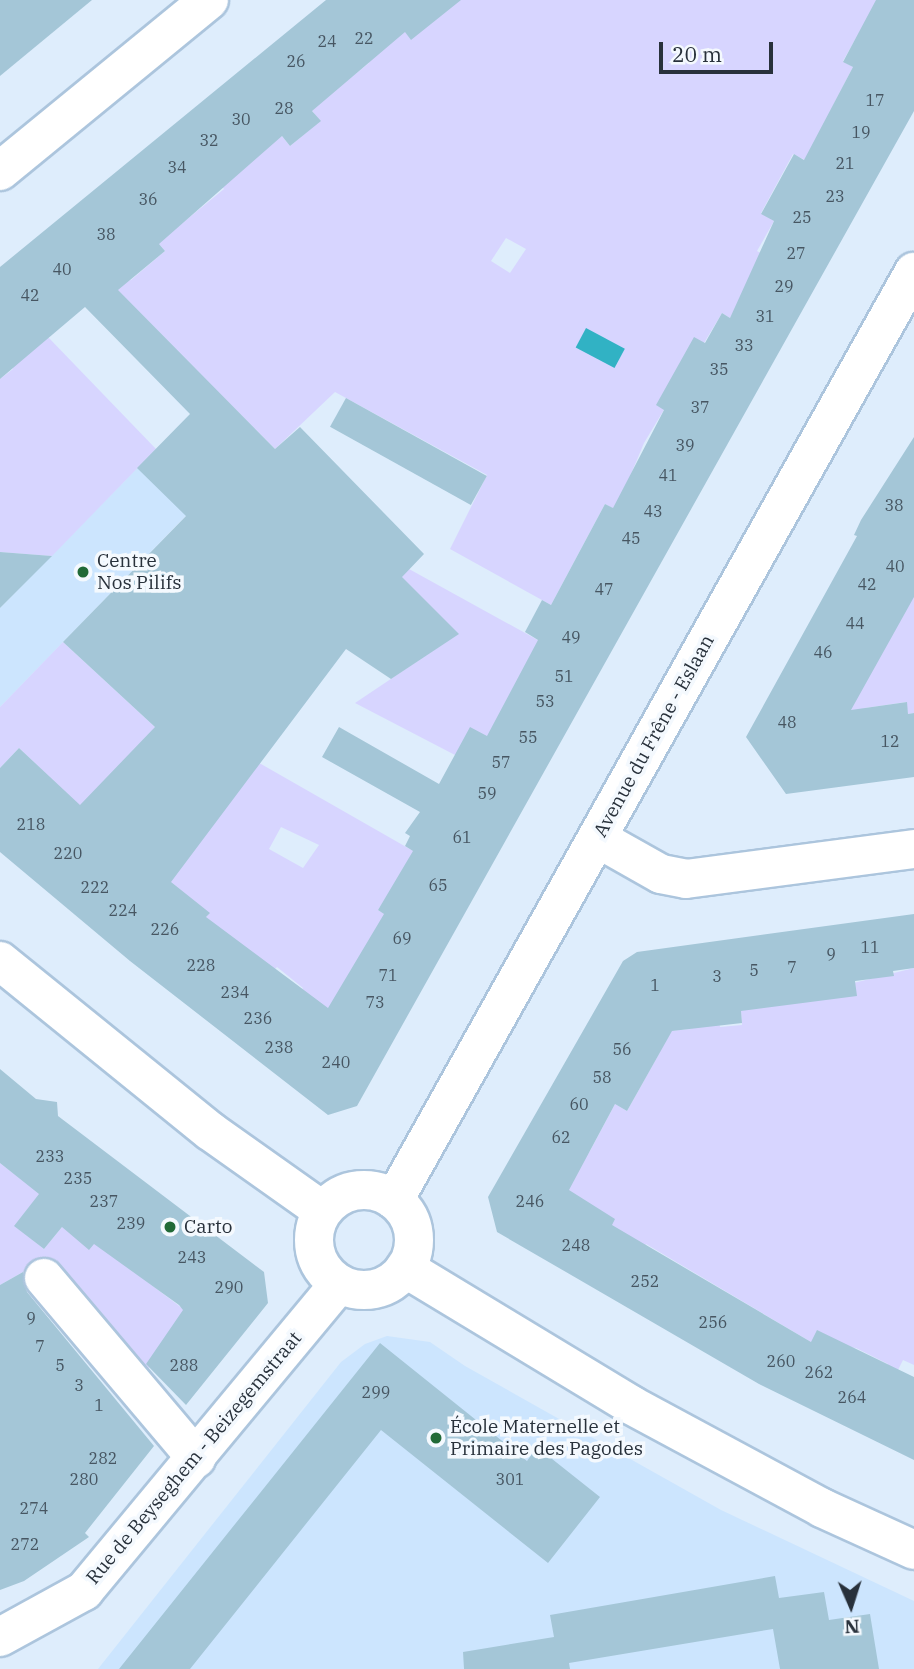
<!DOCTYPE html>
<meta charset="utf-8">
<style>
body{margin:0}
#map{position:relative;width:914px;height:1669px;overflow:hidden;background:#deedfc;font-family:"IBM Plex Serif",serif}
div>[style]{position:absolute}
.built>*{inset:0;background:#cce5fe}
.green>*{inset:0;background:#d7d5ff}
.water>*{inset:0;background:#31b2c4;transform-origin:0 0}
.building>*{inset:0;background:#a4c6d7;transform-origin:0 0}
.roads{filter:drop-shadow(2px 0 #acc5dd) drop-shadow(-2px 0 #acc5dd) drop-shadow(0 2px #acc5dd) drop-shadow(0 -2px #acc5dd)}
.minor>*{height:38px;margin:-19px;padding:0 19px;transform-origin:19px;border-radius:19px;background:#fff}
.minor>.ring{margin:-19px;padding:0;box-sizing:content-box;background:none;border:38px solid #fff;border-radius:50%}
.dots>*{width:19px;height:19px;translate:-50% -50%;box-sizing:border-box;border:4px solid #f4f9fe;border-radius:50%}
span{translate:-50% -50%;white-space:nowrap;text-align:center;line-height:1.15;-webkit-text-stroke:7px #f4f9fe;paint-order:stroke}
.number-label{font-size:16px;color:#475662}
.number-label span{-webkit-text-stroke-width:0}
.poi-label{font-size:19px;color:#28313b}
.left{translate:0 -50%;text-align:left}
.street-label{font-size:19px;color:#28313b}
.north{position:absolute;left:816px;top:1571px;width:70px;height:70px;-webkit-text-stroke:5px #f4f9fe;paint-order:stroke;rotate:177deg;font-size:19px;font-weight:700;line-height:28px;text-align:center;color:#28313b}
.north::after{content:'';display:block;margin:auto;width:24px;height:32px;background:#28313b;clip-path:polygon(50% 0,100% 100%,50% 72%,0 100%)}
.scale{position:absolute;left:659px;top:42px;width:114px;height:32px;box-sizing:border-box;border:4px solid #28313b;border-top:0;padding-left:9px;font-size:21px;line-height:24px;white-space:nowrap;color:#28313b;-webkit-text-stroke:5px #f4f9fe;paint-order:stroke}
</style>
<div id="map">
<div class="built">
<i style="clip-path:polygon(156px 449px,204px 497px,0 707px,0 608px)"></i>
<i style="clip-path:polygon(387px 1336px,430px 1342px,465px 1366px,721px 1510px,914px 1601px,914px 1669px,98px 1669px,341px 1362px,365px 1344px)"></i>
</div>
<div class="green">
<i style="clip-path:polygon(evenodd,431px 0,887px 0,860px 31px,843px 61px,853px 67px,805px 160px,793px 154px,761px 213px,774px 221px,757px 251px,766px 256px,730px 318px,722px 313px,644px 443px,616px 510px,605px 504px,551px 605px,450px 549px,487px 475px,335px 392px,275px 449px,112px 285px,131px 280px,165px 251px,158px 243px,224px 189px,216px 178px,282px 136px,290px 146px,320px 121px,300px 95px,348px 80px,369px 63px,361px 53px,431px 0,506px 238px,526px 249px,510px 273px,491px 261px,506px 238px)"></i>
<i style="clip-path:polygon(48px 337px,156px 449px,52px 556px,0 552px,0 379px,13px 369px,8px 361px)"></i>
<i style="clip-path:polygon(409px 569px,545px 644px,491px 738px,455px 755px,355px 703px,458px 634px,401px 577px)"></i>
<i style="clip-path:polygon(914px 587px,914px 713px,908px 714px,906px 702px,865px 708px,827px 731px)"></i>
<i style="clip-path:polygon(evenodd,63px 642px,155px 727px,261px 764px,415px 852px,378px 910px,388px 916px,349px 973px,344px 1019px,294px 1001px,303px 988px,277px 967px,273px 971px,200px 925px,209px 913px,113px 837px,19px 748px,0 768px,0 707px,63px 642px,281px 827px,319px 845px,303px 868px,269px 849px,281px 827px)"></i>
<i style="clip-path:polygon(914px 968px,914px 1365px,903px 1360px,892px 1382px,882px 1378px,888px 1364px,856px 1348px,811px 1342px,646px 1244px,642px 1250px,558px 1193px,590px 1151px,615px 1104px,627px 1111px,660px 1052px,660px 1032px,690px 1029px,718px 1014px,720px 1027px,742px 1025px,741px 1011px)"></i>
<i style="clip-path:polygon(0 1163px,42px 1195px,15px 1226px,44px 1249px,67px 1221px,203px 1324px,165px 1346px,145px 1373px,106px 1338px,37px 1258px,30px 1268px,0 1285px)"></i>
</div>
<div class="water">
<i style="left:586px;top:328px;width:44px;height:22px;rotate:28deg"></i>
</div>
<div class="building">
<i style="clip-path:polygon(0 0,92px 0,0 76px)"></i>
<i style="clip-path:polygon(326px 0,461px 0,411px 40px,405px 32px,312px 111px,321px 121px,290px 146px,282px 136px,159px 244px,165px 251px,118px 290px,275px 449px,300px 427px,424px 554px,402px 577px,459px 634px,391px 679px,346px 649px,171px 882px,210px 913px,206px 917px,328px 1008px,384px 914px,378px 910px,413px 851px,405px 846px,410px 836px,405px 833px,420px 812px,322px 757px,339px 727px,439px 784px,470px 727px,487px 736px,538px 640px,525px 632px,542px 600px,551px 605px,605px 504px,613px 508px,664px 410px,656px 405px,694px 337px,705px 343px,722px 313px,730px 318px,774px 221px,761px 214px,794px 154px,804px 160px,853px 67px,843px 62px,876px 0,914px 0,914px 111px,357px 1106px,328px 1115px,130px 961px,0 852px,0 768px,19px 748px,80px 805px,155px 727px,63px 642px,186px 516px,137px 468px,190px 414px,85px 307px,0 379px,0 267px)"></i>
<i style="left:346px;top:398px;width:161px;height:33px;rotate:29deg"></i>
<i style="clip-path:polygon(914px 437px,914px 597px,851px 710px,907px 702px,908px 714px,914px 713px,914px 777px,786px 794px,746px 737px,857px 536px,854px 535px,861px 520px)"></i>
<i style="clip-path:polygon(0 552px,52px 556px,0 608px)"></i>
<i style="clip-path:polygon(914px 914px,914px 968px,893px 971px,894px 976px,855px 981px,857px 996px,741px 1011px,742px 1023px,672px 1031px,627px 1111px,615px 1104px,569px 1190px,615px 1219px,612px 1225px,811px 1342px,817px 1330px,914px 1377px,914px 1460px,759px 1384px,497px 1232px,488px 1197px,623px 961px,637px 952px)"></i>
<i style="clip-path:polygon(0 1069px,36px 1099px,57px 1102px,58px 1116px,264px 1272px,268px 1303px,186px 1405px,146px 1364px,183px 1310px,179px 1305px,94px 1244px,89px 1250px,62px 1227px,44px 1249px,14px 1226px,39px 1194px,0 1163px)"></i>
<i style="clip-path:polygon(23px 1272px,27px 1292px,154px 1446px,85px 1533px,89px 1537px,24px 1581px,0 1590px,0 1285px)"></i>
<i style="clip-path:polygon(380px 1343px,527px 1461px,537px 1447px,600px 1497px,548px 1563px,381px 1430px,190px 1669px,119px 1669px)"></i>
<i style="clip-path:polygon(775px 1576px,779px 1598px,824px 1592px,829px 1620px,870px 1614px,879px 1669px,780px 1669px,773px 1629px,569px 1663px,570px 1669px,464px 1669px,463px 1652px,554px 1637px,550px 1615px)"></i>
</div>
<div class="roads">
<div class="minor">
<i style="left:0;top:171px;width:270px;rotate:-39.3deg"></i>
<i style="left:597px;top:838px;width:73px;rotate:29.4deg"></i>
<i style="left:661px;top:874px;width:25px;rotate:11deg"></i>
<i style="left:686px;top:879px;width:230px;rotate:-7.5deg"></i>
<i style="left:0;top:961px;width:270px;rotate:39deg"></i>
<i style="left:210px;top:1131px;width:138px;rotate:35.3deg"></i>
<i class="ring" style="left:314px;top:1190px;width:62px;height:62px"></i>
<i style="left:394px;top:1200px;width:1064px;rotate:-60.74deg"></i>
<i style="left:405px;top:1268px;width:264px;rotate:31.2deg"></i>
<i style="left:631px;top:1405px;width:217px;rotate:28.3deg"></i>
<i style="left:822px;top:1508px;width:101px;rotate:24.5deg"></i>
<i style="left:44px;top:1278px;width:236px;rotate:49.8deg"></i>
<i style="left:0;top:1637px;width:96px;rotate:-28.7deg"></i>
<i style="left:84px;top:1591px;width:399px;rotate:-50.3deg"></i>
</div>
</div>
<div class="dots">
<i style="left:83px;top:572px;background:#216a37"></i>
<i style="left:170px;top:1227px;background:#216a37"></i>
<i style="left:436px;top:1438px;background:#216a37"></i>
</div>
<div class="number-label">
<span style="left:364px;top:38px">22</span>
<span style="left:327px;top:41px">24</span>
<span style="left:296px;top:61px">26</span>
<span style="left:875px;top:100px">17</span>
<span style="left:284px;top:108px">28</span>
<span style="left:241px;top:119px">30</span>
<span style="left:861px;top:132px">19</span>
<span style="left:209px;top:140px">32</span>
<span style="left:845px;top:163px">21</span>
<span style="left:177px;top:167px">34</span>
<span style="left:835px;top:196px">23</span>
<span style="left:148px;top:199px">36</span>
<span style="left:802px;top:217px">25</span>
<span style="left:106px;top:234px">38</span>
<span style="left:796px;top:253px">27</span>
<span style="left:62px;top:269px">40</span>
<span style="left:784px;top:286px">29</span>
<span style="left:30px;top:295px">42</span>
<span style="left:765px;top:316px">31</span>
<span style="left:744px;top:345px">33</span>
<span style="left:719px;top:369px">35</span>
<span style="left:700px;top:407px">37</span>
<span style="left:685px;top:445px">39</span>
<span style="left:668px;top:475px">41</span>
<span style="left:894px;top:505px">38</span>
<span style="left:653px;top:511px">43</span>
<span style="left:631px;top:538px">45</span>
<span style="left:895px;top:566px">40</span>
<span style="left:867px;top:584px">42</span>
<span style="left:604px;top:589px">47</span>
<span style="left:855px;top:623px">44</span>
<span style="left:571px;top:637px">49</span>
<span style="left:823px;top:652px">46</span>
<span style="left:564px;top:676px">51</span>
<span style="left:545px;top:701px">53</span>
<span style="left:787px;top:722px">48</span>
<span style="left:528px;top:737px">55</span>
<span style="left:890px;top:741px">12</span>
<span style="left:501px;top:762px">57</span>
<span style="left:487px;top:793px">59</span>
<span style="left:31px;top:824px">218</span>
<span style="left:462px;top:837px">61</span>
<span style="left:68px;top:853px">220</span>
<span style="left:438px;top:885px">65</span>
<span style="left:95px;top:887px">222</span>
<span style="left:123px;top:910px">224</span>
<span style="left:165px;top:929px">226</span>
<span style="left:402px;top:938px">69</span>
<span style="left:870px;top:947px">11</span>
<span style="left:831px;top:954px">9</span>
<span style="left:201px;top:965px">228</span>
<span style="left:792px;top:967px">7</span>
<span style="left:754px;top:970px">5</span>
<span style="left:388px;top:975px">71</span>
<span style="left:717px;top:976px">3</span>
<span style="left:655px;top:985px">1</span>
<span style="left:235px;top:992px">234</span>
<span style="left:375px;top:1002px">73</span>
<span style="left:258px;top:1018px">236</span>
<span style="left:279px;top:1047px">238</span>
<span style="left:622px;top:1049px">56</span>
<span style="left:336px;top:1062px">240</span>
<span style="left:602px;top:1077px">58</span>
<span style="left:579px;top:1104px">60</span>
<span style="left:561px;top:1137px">62</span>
<span style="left:50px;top:1156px">233</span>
<span style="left:78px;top:1178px">235</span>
<span style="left:104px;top:1201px">237</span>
<span style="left:530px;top:1201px">246</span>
<span style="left:131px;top:1223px">239</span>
<span style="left:576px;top:1245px">248</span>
<span style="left:192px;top:1257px">243</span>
<span style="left:645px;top:1281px">252</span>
<span style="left:229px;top:1287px">290</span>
<span style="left:31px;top:1318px">9</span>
<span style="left:713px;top:1322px">256</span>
<span style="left:40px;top:1346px">7</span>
<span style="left:781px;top:1361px">260</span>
<span style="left:60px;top:1365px">5</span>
<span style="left:184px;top:1365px">288</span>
<span style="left:819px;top:1372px">262</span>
<span style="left:79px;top:1385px">3</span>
<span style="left:376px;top:1392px">299</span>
<span style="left:852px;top:1397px">264</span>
<span style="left:99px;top:1405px">1</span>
<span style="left:103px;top:1458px">282</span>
<span style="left:84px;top:1479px">280</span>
<span style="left:510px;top:1479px">301</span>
<span style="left:34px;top:1508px">274</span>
<span style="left:25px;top:1544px">272</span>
</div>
<div class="poi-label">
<span class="left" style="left:97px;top:572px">Centre<br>Nos Pilifs</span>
<span class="left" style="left:184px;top:1227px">Carto</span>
<span class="left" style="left:450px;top:1438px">École Maternelle et<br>Primaire des Pagodes</span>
</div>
<div class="street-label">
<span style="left:654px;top:736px;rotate:-61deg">Avenue du Frêne - Eslaan</span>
<span style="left:194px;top:1458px;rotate:-50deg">Rue de Beyseghem - Beizegemstraat</span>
</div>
<div class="north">N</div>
<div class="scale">20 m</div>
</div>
